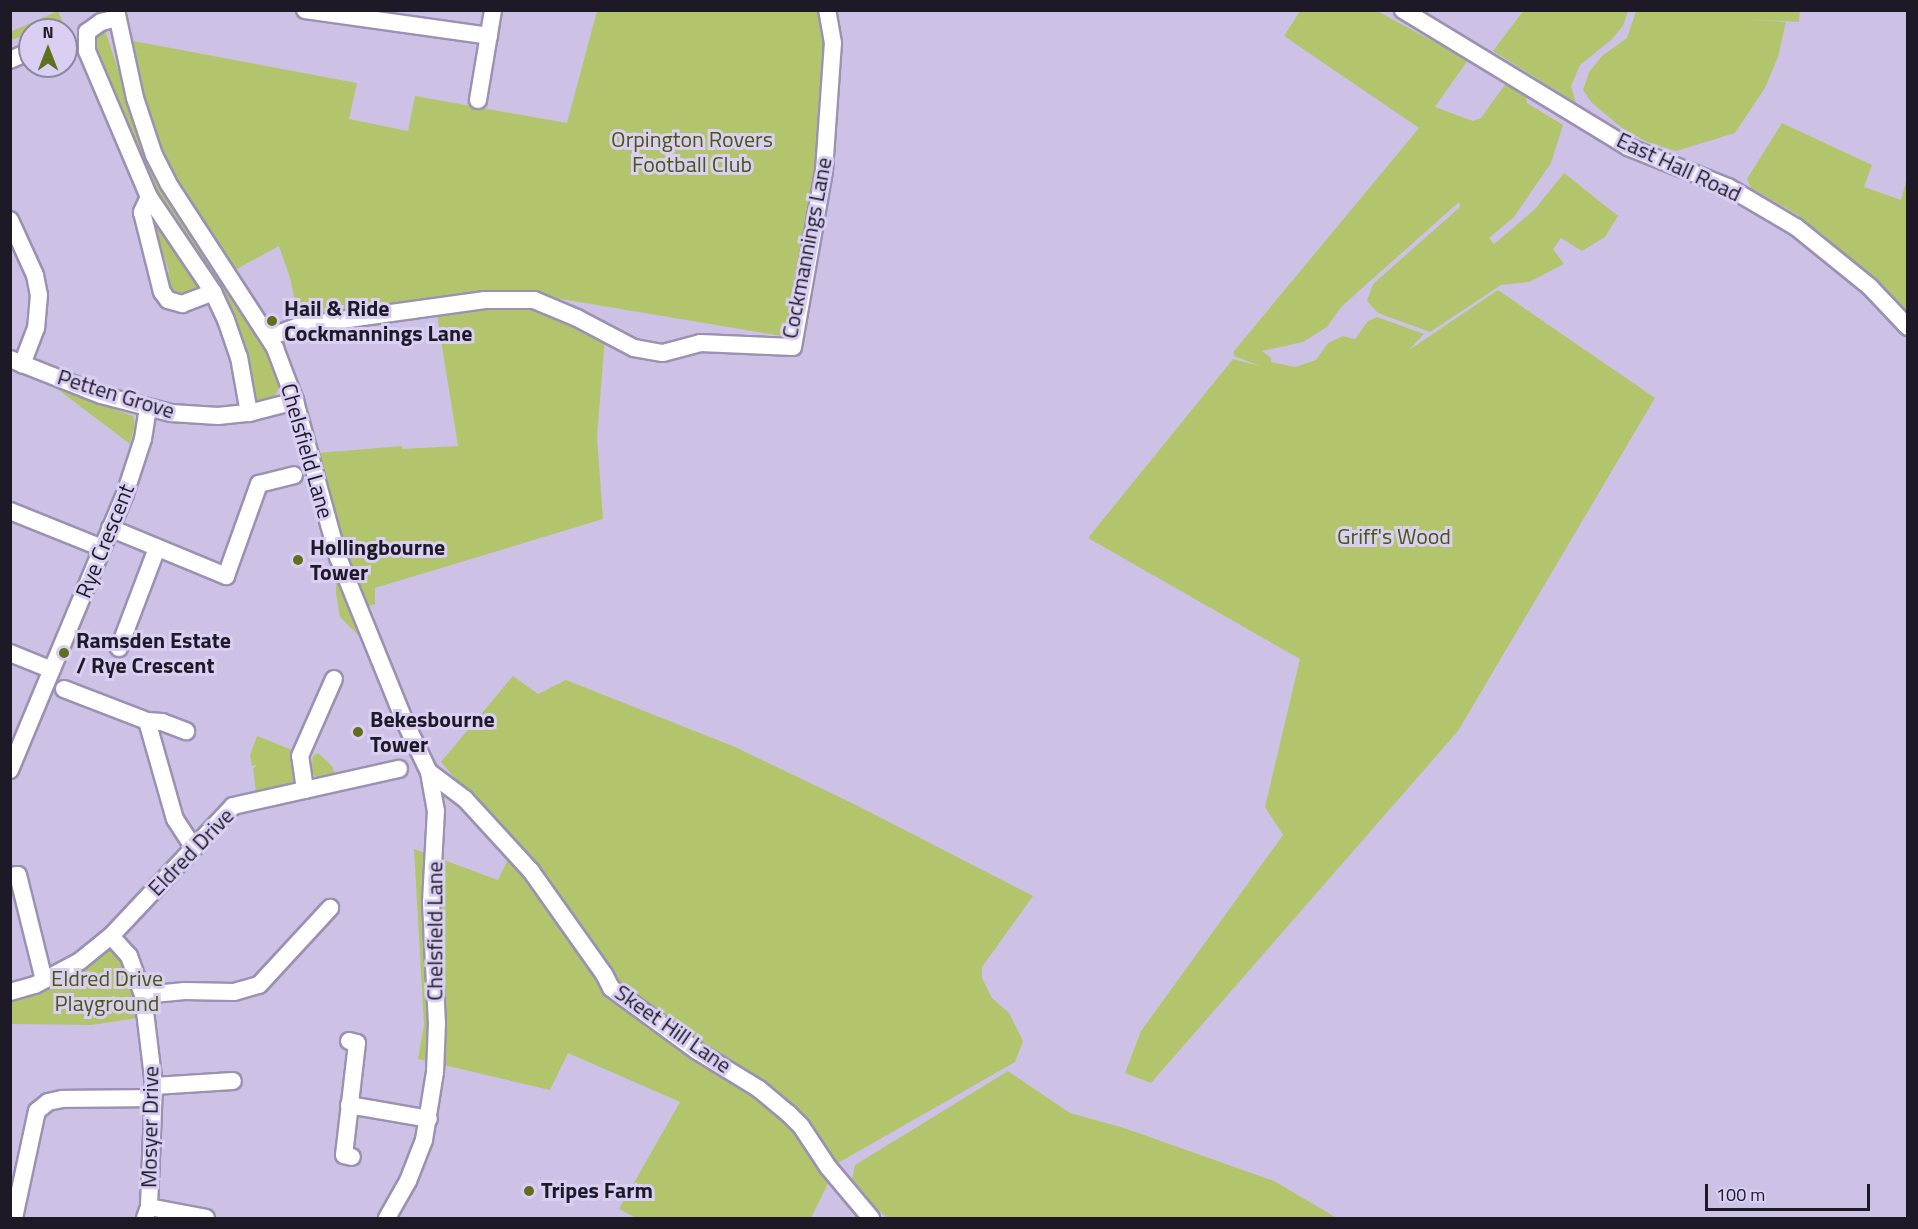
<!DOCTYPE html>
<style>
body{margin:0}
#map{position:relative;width:1918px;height:1229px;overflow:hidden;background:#cdc2e5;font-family:"Titillium Web",sans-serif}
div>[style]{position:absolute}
.green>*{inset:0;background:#b2c56d}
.roads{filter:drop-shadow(2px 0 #9b91b2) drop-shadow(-2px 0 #9b91b2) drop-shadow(0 2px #9b91b2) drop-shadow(0 -2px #9b91b2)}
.minor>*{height:16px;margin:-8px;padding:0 8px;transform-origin:8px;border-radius:8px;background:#fff}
.dots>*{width:16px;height:16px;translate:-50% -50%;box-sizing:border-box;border:3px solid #dacff3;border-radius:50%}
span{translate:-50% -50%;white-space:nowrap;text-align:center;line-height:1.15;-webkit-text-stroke:6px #dacff3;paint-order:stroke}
.park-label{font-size:22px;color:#4a570e}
.street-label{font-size:22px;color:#1d1926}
.poi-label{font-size:22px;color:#1d1926;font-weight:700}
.left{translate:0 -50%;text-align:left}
.frame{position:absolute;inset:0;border:12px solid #1d1926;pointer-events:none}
.north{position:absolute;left:18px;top:18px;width:60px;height:60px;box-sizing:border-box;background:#dacff3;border:2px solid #8e86a1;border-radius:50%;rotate:0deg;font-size:16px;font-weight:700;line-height:24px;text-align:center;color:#1d1926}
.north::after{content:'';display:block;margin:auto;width:21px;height:27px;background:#606f1b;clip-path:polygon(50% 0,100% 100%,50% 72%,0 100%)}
.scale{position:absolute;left:1705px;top:1184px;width:165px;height:27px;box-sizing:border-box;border:3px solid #1d1926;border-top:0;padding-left:8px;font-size:18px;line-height:21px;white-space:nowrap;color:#1d1926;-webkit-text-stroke:4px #dacff3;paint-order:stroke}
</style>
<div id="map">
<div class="green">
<i style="clip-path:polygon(58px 11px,67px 32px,66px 30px,30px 30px,30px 45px,22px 44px,19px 37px,11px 40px,10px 32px)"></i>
<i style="clip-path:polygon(597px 11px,820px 11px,829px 67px,820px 165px,788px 337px,537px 295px,505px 294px,414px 301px,299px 320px,290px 278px,279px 246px,235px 270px,190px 201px,181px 194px,155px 138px,128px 40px,357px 83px,349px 119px,408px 131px,415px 96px,567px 123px)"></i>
<i style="clip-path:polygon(1300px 11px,1377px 11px,1468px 60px,1435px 107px,1473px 121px,1481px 118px,1504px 86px,1513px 81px,1524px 88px,1527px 103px,1563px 125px,1551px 163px,1514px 217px,1489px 238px,1494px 244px,1535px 209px,1564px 173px,1618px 216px,1605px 237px,1582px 251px,1561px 238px,1553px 249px,1564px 264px,1529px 282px,1501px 285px,1430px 332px,1378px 313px,1367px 301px,1373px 284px,1460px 207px,1459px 202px,1342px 306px,1327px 327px,1303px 342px,1262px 351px,1271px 358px,1271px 362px,1295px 367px,1316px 360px,1328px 343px,1343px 336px,1355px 339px,1368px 321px,1377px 317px,1424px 334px,1409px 350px,1498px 290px,1655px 398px,1458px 731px,1151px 1083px,1125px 1073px,1141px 1031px,1283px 835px,1265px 807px,1300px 659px,1088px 538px,1233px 359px,1260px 366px,1234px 356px,1234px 351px,1419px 128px,1284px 36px)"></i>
<i style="clip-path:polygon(1523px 11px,1628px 11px,1623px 26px,1611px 40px,1580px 65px,1571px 86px,1576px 103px,1493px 51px)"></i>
<i style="clip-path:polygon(1636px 11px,1646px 10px,1800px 11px,1799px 22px,1746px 19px,1786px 22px,1778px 57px,1765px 88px,1735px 133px,1676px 151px,1647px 142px,1622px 128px,1592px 103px,1583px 90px,1589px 72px,1602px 56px,1627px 38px)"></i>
<i style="clip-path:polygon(104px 27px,149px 163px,259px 338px,282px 381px,275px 396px,252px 402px,244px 361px,154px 194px,89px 48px,91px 34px)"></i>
<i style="clip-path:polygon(1782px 123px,1872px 165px,1864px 187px,1901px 200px,1907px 178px,1907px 316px,1875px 279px,1826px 242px,1798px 215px,1751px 188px,1747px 179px)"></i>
<i style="clip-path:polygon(156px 216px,204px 290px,185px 300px,173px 295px,170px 289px,167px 278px,169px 271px,156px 234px,150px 230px,147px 222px)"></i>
<i style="clip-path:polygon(461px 307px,549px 310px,605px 338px,597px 436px,603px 519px,375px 588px,375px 604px,368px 606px,334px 516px,318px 453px,402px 446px,402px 449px,458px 446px,437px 315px)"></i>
<i style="clip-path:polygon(56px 388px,133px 416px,135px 425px,130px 444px)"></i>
<i style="clip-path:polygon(336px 567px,367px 637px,363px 640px,340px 617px,336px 593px)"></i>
<i style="clip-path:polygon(513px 676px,538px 694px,566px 680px,735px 747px,856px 805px,1033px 896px,982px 967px,982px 978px,992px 998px,1009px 1013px,1023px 1041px,1015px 1062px,838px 1163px,811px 1218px,636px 1218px,619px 1209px,680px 1102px,568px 1053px,550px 1090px,418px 1059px,424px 1025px,414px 849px,498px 880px,510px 855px,512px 844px,441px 762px)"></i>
<i style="clip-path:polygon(257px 736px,290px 749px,296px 777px,290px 785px,256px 792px,253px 769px,257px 765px,252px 766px,250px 755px)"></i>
<i style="clip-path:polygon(318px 753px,332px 766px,335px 774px,320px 779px,311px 773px,313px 756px)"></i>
<i style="clip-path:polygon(114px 946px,127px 963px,144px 1017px,92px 1025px,11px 1024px,11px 1001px,42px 991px,86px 968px)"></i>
<i style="clip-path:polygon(1008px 1071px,1070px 1113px,1124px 1128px,1274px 1181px,1337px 1218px,887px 1218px,851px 1184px,855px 1165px)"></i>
</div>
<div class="roads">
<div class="minor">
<i style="left:116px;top:10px;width:90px;rotate:77.8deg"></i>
<i style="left:135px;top:98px;width:60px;rotate:71.6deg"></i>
<i style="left:154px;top:155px;width:31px;rotate:63deg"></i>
<i style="left:168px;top:183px;width:197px;rotate:57deg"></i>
<i style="left:275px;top:348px;width:57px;rotate:69.3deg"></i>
<i style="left:295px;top:401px;width:162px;rotate:74.6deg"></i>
<i style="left:338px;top:557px;width:178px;rotate:67.9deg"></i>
<i style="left:405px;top:722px;width:55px;rotate:64.4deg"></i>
<i style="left:429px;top:772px;width:39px;rotate:80deg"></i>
<i style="left:436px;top:810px;width:92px;rotate:93.1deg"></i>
<i style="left:431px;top:902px;width:121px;rotate:87.2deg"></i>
<i style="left:437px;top:1023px;width:49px;rotate:92.3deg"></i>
<i style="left:435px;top:1072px;width:69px;rotate:99.2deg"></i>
<i style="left:424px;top:1140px;width:44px;rotate:111.3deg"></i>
<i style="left:408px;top:1181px;width:43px;rotate:119.6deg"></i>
<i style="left:305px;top:10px;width:186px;rotate:8deg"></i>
<i style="left:1403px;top:10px;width:263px;rotate:31.3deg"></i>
<i style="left:1628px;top:147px;width:108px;rotate:21.8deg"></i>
<i style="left:1728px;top:187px;width:79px;rotate:30.5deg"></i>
<i style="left:1796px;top:227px;width:95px;rotate:39deg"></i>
<i style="left:1870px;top:287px;width:55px;rotate:46.5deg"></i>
<i style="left:117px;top:18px;width:16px;rotate:166deg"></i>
<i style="left:101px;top:22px;width:17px;rotate:144deg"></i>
<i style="left:87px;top:32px;width:19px;rotate:90deg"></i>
<i style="left:87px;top:51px;width:159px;rotate:67deg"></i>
<i style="left:149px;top:197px;width:17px;rotate:115deg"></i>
<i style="left:142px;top:212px;width:82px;rotate:76deg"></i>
<i style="left:162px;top:292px;width:10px;rotate:53deg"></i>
<i style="left:168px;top:300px;width:15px;rotate:16deg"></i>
<i style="left:182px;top:304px;width:33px;rotate:-21deg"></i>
<i style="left:10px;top:60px;width:22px;rotate:-24deg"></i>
<i style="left:478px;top:100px;width:91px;rotate:-80.5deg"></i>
<i style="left:149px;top:197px;width:115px;rotate:56deg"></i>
<i style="left:213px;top:292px;width:31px;rotate:65deg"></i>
<i style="left:226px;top:320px;width:39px;rotate:71deg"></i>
<i style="left:239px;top:357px;width:57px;rotate:79.9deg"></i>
<i style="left:10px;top:220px;width:60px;rotate:65.6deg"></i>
<i style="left:35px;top:275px;width:20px;rotate:79deg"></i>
<i style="left:39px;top:295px;width:33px;rotate:95deg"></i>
<i style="left:36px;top:328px;width:39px;rotate:111deg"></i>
<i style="left:270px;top:337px;width:31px;rotate:-21deg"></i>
<i style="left:299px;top:326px;width:86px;rotate:-8deg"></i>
<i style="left:384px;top:314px;width:102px;rotate:-7.9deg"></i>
<i style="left:485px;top:300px;width:49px"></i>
<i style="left:534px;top:300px;width:47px;rotate:22.7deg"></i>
<i style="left:577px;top:318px;width:64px;rotate:27.8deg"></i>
<i style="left:634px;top:348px;width:29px;rotate:10deg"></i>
<i style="left:663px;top:353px;width:38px;rotate:-15deg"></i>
<i style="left:700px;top:343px;width:93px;rotate:2.5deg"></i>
<i style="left:793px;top:347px;width:179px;rotate:-80deg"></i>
<i style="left:824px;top:171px;width:128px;rotate:-86deg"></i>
<i style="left:833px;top:43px;width:34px;rotate:-100deg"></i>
<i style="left:10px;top:359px;width:98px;rotate:21.6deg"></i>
<i style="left:101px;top:395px;width:72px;rotate:14.4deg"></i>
<i style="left:171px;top:413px;width:47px;rotate:3.7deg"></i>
<i style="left:218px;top:416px;width:31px;rotate:-6deg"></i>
<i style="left:249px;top:413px;width:48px;rotate:-14.6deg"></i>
<i style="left:10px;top:511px;width:99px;rotate:21.9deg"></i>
<i style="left:110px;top:528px;width:126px;rotate:22.5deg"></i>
<i style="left:226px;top:576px;width:98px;rotate:-70.3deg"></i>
<i style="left:259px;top:484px;width:36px;rotate:-14deg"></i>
<i style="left:119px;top:648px;width:107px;rotate:-69.2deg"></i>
<i style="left:10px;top:653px;width:45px;rotate:22deg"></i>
<i style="left:64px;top:689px;width:89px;rotate:21.1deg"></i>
<i style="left:147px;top:721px;width:102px;rotate:74.1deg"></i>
<i style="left:175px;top:819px;width:35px;rotate:57deg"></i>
<i style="left:147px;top:721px;width:15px;rotate:4deg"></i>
<i style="left:162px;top:722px;width:26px;rotate:21deg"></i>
<i style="left:10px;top:770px;width:299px;rotate:-67.4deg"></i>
<i style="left:125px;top:494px;width:58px;rotate:-71.9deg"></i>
<i style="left:143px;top:439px;width:31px;rotate:-81deg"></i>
<i style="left:429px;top:772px;width:45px;rotate:36.9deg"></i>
<i style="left:465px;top:799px;width:98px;rotate:47.5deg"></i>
<i style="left:531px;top:871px;width:126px;rotate:54.7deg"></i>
<i style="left:604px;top:974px;width:16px;rotate:63deg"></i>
<i style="left:611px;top:988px;width:107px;rotate:36.2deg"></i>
<i style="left:697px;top:1051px;width:73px;rotate:31.5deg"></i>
<i style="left:759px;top:1089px;width:38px;rotate:40deg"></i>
<i style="left:788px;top:1113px;width:18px;rotate:45deg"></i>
<i style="left:801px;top:1126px;width:49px;rotate:56.6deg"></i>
<i style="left:828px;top:1167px;width:67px;rotate:49.9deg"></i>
<i style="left:305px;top:790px;width:34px;rotate:-98deg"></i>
<i style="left:300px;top:756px;width:84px;rotate:-66.2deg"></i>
<i style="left:10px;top:876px;width:8px;rotate:-7deg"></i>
<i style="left:18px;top:875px;width:108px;rotate:76.1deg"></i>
<i style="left:111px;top:936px;width:27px;rotate:48deg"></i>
<i style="left:129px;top:956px;width:41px;rotate:70.3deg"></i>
<i style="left:143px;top:995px;width:92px;rotate:83.1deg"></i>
<i style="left:154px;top:1086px;width:121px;rotate:92.4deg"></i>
<i style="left:149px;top:1207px;width:12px;rotate:110deg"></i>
<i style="left:10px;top:992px;width:26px;rotate:-16deg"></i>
<i style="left:35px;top:985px;width:51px;rotate:-28.1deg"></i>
<i style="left:80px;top:961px;width:40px;rotate:-39deg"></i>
<i style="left:111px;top:936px;width:178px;rotate:-46.8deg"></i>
<i style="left:233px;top:806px;width:170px;rotate:-12.6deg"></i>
<i style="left:143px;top:995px;width:42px;rotate:-5.4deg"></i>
<i style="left:185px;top:991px;width:49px;rotate:1.2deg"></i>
<i style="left:234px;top:992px;width:26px;rotate:-16deg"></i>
<i style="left:259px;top:985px;width:105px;rotate:-47.3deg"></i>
<i style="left:349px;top:1041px;width:8px;rotate:14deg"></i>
<i style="left:357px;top:1043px;width:113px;rotate:96.6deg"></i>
<i style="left:344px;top:1155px;width:8px;rotate:14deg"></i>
<i style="left:154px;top:1086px;width:79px;rotate:-3.6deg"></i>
<i style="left:349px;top:1105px;width:81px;rotate:9.9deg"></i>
<i style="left:149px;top:1207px;width:58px;rotate:10.9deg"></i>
<i style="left:14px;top:1218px;width:109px;rotate:-77.9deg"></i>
<i style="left:37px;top:1111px;width:14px;rotate:-39deg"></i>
<i style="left:48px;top:1102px;width:14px;rotate:-12deg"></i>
<i style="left:62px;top:1099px;width:91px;rotate:-0.6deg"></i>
</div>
</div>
<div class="dots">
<i style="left:272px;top:321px;background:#606f1b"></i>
<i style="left:298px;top:560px;background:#606f1b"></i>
<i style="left:64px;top:653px;background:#606f1b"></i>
<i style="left:358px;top:732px;background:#606f1b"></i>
<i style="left:529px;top:1191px;background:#606f1b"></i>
</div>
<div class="park-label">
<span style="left:692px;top:152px">Orpington Rovers<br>Football Club</span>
<span style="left:1394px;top:537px">Griff's Wood</span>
<span style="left:107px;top:991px">Eldred Drive<br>Playground</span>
</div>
<div class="street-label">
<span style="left:1679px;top:167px;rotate:25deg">East Hall Road</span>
<span style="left:807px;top:248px;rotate:-79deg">Cockmannings Lane</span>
<span style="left:116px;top:394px;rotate:17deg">Petten Grove</span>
<span style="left:307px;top:451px;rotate:74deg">Chelsfield Lane</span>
<span style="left:105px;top:541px;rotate:-68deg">Rye Crescent</span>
<span style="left:191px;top:852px;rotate:-46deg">Eldred Drive</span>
<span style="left:435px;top:931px;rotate:-90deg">Chelsfield Lane</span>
<span style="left:673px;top:1029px;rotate:35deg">Skeet Hill Lane</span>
<span style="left:150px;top:1127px;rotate:-89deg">Mosyer Drive</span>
</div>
<div class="poi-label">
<span class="left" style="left:284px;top:321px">Hail &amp; Ride<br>Cockmannings Lane</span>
<span class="left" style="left:310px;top:560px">Hollingbourne<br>Tower</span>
<span class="left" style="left:76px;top:653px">Ramsden Estate<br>/ Rye Crescent</span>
<span class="left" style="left:370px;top:732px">Bekesbourne<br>Tower</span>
<span class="left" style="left:541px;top:1191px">Tripes Farm</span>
</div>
<div class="frame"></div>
<div class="north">N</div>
<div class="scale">100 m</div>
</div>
